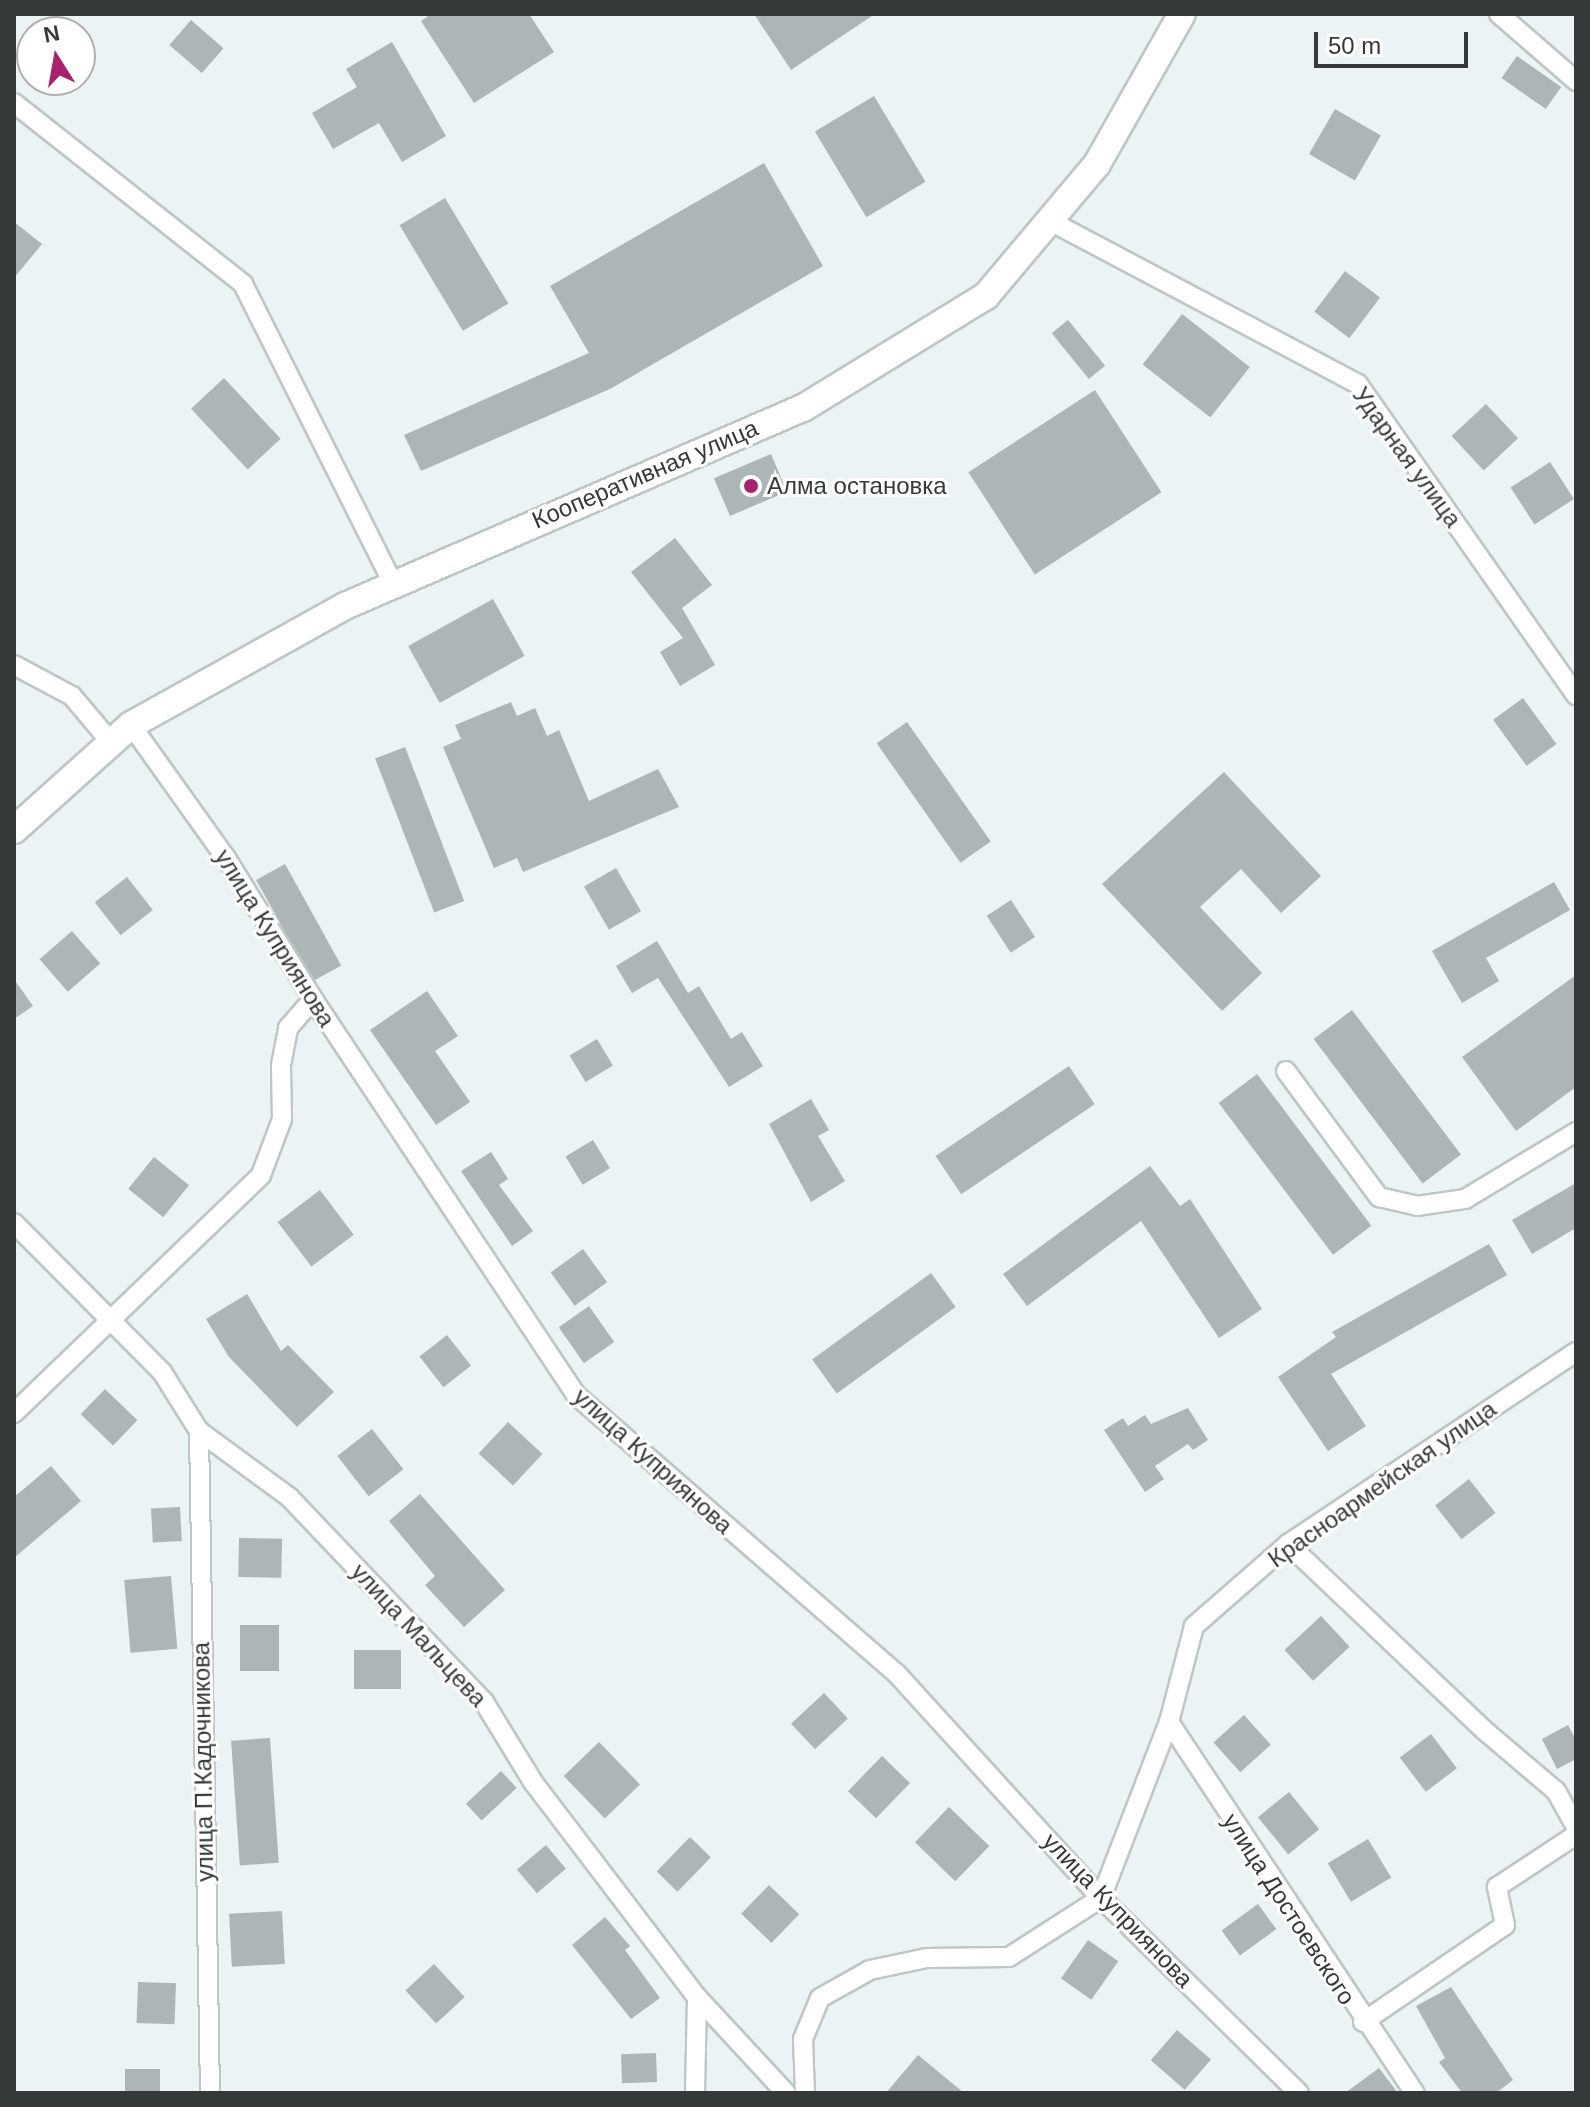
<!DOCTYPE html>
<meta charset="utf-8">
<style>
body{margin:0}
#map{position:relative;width:1590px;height:2107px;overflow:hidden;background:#ecf3f4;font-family:Arial,sans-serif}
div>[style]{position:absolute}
.building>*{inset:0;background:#aeb5b6;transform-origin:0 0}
.roads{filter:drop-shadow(2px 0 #bec6c6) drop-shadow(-2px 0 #bec6c6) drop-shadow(0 2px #bec6c6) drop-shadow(0 -2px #bec6c6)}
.street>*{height:18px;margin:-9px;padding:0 9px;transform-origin:9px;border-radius:9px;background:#fff}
.secondary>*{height:26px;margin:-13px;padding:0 13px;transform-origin:13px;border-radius:13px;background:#fff}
.dots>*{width:22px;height:22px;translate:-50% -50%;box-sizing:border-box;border:4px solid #fff;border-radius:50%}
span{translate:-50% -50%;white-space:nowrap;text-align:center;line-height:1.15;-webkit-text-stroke:6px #fff;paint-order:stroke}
.street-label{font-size:24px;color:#363939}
.poi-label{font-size:24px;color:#363939}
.left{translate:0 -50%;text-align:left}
.frame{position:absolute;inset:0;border:16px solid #363939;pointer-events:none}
.north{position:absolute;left:16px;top:16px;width:80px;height:80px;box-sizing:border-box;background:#fff;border:2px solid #afb0b0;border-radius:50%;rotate:349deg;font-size:22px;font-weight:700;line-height:32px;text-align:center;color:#363939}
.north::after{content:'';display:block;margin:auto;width:28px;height:36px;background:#a8236d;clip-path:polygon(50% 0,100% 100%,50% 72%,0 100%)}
.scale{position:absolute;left:1314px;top:32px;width:154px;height:36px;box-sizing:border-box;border:4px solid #363939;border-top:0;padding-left:10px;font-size:24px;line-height:28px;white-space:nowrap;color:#363939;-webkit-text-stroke:6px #fff;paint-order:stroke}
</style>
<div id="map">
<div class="building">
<i style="clip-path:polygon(431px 14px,529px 14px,554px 52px,474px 103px,421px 21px)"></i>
<i style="clip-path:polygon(754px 14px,875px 14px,791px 70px)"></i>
<i style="left:191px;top:20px;width:43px;height:33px;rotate:41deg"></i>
<i style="clip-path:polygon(392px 42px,446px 136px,402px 162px,379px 123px,333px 149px,312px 113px,357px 87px,346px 69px)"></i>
<i style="left:1517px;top:56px;width:54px;height:27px;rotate:35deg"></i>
<i style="left:874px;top:96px;width:100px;height:69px;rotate:59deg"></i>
<i style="left:1335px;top:109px;width:53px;height:52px;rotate:30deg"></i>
<i style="clip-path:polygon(764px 163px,823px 266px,610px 389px,421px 471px,404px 435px,589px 353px,550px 286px)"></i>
<i style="left:445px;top:198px;width:123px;height:53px;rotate:59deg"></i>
<i style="clip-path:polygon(14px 222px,42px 244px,14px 278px)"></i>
<i style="left:1345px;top:271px;width:44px;height:51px;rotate:37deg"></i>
<i style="left:1182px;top:314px;width:86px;height:64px;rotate:38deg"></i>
<i style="left:1068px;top:320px;width:59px;height:21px;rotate:51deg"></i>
<i style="left:224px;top:378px;width:83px;height:45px;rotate:47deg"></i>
<i style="left:1095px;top:390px;width:122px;height:151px;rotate:57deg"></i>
<i style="left:1486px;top:404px;width:47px;height:47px;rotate:47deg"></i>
<i style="left:771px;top:454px;width:41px;height:62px;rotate:67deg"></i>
<i style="left:1550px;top:462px;width:44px;height:47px;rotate:57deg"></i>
<i style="clip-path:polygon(675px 538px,712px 585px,682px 608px,715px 665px,680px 686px,660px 652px,683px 638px,631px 572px)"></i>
<i style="left:493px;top:599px;width:65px;height:97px;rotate:61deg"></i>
<i style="left:1523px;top:698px;width:57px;height:37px;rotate:54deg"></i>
<i style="clip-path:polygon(511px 702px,517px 716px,535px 708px,547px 736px,559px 730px,589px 801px,658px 769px,679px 807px,523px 872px,517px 858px,494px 868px,443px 747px,461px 739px,455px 725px)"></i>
<i style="left:907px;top:722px;width:146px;height:37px;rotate:55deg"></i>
<i style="left:405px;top:747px;width:165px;height:32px;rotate:69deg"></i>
<i style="clip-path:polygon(1224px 772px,1321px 876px,1281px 913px,1241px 869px,1200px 907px,1262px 973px,1222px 1011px,1102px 884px)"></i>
<i style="left:285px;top:864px;width:116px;height:33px;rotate:61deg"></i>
<i style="left:616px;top:868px;width:50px;height:37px;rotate:60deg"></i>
<i style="left:127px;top:877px;width:42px;height:41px;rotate:52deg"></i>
<i style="clip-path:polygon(1554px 882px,1570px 910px,1486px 958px,1499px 981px,1462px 1003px,1432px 951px)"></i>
<i style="left:1011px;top:900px;width:44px;height:29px;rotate:57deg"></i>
<i style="left:72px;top:931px;width:43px;height:43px;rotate:49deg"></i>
<i style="clip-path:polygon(657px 941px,688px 993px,699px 986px,731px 1039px,742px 1032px,763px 1066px,729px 1087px,658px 978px,632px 993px,616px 966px)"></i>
<i style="clip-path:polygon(1576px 975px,1576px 1087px,1516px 1131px,1462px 1057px)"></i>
<i style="clip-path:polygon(14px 979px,33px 1006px,14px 1019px)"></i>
<i style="clip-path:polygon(427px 991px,458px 1036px,435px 1051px,470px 1102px,436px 1125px,370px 1030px)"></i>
<i style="left:1352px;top:1010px;width:181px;height:48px;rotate:53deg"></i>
<i style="left:597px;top:1039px;width:31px;height:32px;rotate:59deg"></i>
<i style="left:1069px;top:1066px;width:46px;height:161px;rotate:56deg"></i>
<i style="left:1257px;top:1074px;width:190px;height:48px;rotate:53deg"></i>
<i style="clip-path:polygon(811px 1099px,829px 1130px,818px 1136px,845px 1181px,811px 1202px,769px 1124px)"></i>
<i style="left:593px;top:1140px;width:33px;height:32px;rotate:59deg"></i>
<i style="clip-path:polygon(491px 1152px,508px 1179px,499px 1185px,533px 1231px,512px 1246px,461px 1171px)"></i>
<i style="left:154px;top:1157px;width:45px;height:41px;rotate:39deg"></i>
<i style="clip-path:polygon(1150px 1166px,1180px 1206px,1190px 1199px,1262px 1309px,1219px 1338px,1141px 1221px,1027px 1306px,1003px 1274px)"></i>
<i style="clip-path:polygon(1576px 1183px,1576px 1228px,1532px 1254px,1512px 1220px)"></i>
<i style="left:320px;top:1190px;width:56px;height:53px;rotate:53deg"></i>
<i style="clip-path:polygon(1489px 1244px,1507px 1275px,1331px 1374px,1366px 1426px,1328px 1451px,1278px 1377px,1336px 1337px,1332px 1332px)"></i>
<i style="left:583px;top:1249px;width:41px;height:40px;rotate:54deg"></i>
<i style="left:931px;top:1273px;width:42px;height:147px;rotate:54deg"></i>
<i style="clip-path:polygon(247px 1294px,281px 1351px,288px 1345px,334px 1392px,297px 1427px,229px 1357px,206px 1319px)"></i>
<i style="left:589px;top:1306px;width:44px;height:37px;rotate:55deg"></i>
<i style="left:447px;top:1335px;width:39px;height:35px;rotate:52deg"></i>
<i style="left:105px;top:1389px;width:45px;height:35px;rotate:44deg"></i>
<i style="clip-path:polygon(1188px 1408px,1208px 1440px,1193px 1450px,1188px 1444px,1155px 1466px,1164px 1479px,1145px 1492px,1104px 1430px,1123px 1418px,1128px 1426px,1145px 1415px,1151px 1424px)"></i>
<i style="left:508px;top:1422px;width:47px;height:43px;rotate:43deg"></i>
<i style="left:372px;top:1429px;width:51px;height:44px;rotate:52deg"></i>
<i style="clip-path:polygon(51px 1466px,81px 1501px,14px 1558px,14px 1497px)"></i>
<i style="left:1469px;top:1479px;width:43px;height:43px;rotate:52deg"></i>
<i style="clip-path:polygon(420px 1494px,505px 1590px,464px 1627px,425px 1585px,435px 1576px,389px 1521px)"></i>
<i style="left:180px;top:1507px;width:34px;height:29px;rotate:87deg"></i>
<i style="left:239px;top:1538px;width:43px;height:39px;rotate:1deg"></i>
<i style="left:171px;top:1576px;width:73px;height:47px;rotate:85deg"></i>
<i style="left:1321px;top:1616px;width:42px;height:50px;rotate:47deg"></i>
<i style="left:240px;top:1625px;width:39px;height:46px"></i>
<i style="left:354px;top:1650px;width:47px;height:39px"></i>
<i style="left:824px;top:1693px;width:35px;height:45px;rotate:47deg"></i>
<i style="left:1244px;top:1715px;width:40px;height:41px;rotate:48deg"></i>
<i style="clip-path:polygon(1568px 1725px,1576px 1740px,1576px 1759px,1557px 1769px,1542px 1739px)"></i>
<i style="left:1431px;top:1734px;width:43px;height:39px;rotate:53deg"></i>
<i style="left:270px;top:1738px;width:125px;height:39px;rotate:86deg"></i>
<i style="left:599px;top:1742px;width:59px;height:49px;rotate:46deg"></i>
<i style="left:882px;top:1756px;width:39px;height:49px;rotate:44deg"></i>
<i style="left:501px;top:1771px;width:23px;height:48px;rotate:47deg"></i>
<i style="left:1289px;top:1792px;width:48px;height:40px;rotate:51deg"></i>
<i style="left:949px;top:1807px;width:56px;height:49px;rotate:44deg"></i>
<i style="left:690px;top:1837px;width:29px;height:48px;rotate:44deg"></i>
<i style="left:1368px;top:1839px;width:45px;height:47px;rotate:59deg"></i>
<i style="left:546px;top:1845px;width:31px;height:38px;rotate:50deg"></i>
<i style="left:769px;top:1885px;width:42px;height:40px;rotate:44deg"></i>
<i style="left:1258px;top:1904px;width:31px;height:45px;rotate:54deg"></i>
<i style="left:282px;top:1911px;width:53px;height:53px;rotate:87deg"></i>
<i style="clip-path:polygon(605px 1917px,630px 1946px,625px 1950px,660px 1998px,631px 2019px,572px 1945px)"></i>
<i style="left:1088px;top:1940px;width:37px;height:47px;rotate:35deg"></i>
<i style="left:434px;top:1964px;width:45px;height:39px;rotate:47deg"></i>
<i style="left:138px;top:1982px;width:38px;height:41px;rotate:2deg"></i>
<i style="clip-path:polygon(1451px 1987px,1513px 2080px,1496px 2093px,1462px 2093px,1439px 2062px,1445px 2058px,1416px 2006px)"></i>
<i style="left:1177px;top:2030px;width:45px;height:40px;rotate:41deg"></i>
<i style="left:656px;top:2053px;width:29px;height:35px;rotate:88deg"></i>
<i style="clip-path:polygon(918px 2055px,964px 2093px,886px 2093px)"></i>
<i style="clip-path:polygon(1379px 2068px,1398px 2093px,1345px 2093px)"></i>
<i style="left:125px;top:2069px;width:35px;height:24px"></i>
</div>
<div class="roads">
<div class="street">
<i style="left:1499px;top:14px;width:102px;rotate:41deg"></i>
<i style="left:14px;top:103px;width:292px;rotate:38.3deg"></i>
<i style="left:243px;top:284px;width:333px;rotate:63.4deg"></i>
<i style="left:1050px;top:221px;width:348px;rotate:27.9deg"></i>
<i style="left:1358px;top:384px;width:380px;rotate:55deg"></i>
<i style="left:14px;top:665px;width:66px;rotate:28.1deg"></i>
<i style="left:72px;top:696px;width:57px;rotate:49.9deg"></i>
<i style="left:131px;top:725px;width:163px;rotate:54.5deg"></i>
<i style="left:226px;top:858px;width:166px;rotate:58.3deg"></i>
<i style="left:313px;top:999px;width:475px;rotate:56.4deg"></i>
<i style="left:576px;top:1395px;width:425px;rotate:41deg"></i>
<i style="left:897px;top:1674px;width:303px;rotate:47.7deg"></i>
<i style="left:1101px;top:1898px;width:278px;rotate:44.6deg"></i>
<i style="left:1286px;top:1071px;width:157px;rotate:53.6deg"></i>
<i style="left:1379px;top:1197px;width:39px;rotate:13deg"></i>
<i style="left:1417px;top:1206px;width:49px;rotate:-8.3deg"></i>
<i style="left:1465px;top:1199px;width:130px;rotate:-31.1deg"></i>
<i style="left:14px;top:1223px;width:210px;rotate:45.2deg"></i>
<i style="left:162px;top:1372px;width:70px;rotate:57.9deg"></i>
<i style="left:199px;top:1431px;width:112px;rotate:36.3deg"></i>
<i style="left:289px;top:1497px;width:283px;rotate:46.4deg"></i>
<i style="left:484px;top:1702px;width:94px;rotate:58.5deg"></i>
<i style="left:533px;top:1782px;width:270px;rotate:52.7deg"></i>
<i style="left:697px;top:1997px;width:131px;rotate:47.2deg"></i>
<i style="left:14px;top:1413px;width:343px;rotate:-43.9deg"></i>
<i style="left:261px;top:1175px;width:60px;rotate:-69.4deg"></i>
<i style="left:282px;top:1119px;width:54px;rotate:-91.1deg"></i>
<i style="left:281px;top:1065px;width:38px;rotate:-79deg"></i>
<i style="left:288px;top:1028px;width:38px;rotate:-49deg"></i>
<i style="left:199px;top:1431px;width:662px;rotate:89.05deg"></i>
<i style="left:1288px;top:1544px;width:270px;rotate:43.5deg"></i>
<i style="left:1484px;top:1730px;width:94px;rotate:40.3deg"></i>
<i style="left:1556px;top:1791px;width:41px;rotate:60.9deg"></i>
<i style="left:1169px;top:1722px;width:445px;rotate:56.5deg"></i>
<i style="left:1363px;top:2022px;width:172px;rotate:-34.3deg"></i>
<i style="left:1505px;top:1925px;width:39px;rotate:-102deg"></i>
<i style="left:1497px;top:1887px;width:95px;rotate:-33.4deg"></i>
<i style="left:695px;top:2093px;width:96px;rotate:-88.8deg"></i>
<i style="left:805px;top:2093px;width:54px;rotate:-92.1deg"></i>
<i style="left:803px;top:2039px;width:44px;rotate:-67.5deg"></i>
<i style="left:820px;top:1998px;width:57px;rotate:-29.2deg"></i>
<i style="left:870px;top:1970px;width:58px;rotate:-11.9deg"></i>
<i style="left:927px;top:1958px;width:82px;rotate:-0.7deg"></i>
<i style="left:1009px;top:1957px;width:109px;rotate:-32.7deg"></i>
<i style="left:1101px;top:1898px;width:189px;rotate:-68.9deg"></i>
<i style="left:1169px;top:1722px;width:99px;rotate:-75.4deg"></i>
<i style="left:1194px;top:1626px;width:125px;rotate:-41.1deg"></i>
<i style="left:1288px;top:1544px;width:346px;rotate:-33.7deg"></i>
</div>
<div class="secondary">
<i style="left:14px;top:830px;width:157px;rotate:-41.9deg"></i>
<i style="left:131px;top:725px;width:245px;rotate:-29.1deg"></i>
<i style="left:345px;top:606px;width:499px;rotate:-23.4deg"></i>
<i style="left:803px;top:408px;width:215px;rotate:-31.5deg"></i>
<i style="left:986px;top:296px;width:172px;rotate:-49.9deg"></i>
<i style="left:1097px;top:164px;width:172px;rotate:-60.5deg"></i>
</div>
</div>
<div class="dots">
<i style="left:751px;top:486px;background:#a8236d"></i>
</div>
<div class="street-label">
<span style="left:1407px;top:457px;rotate:54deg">Ударная улица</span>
<span style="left:645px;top:474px;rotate:-23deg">Кооперативная улица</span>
<span style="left:275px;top:938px;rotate:58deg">улица Куприянова</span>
<span style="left:653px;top:1461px;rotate:42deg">улица Куприянова</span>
<span style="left:1382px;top:1484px;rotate:-35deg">Красноармейская улица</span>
<span style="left:419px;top:1635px;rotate:47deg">улица Мальцева</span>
<span style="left:203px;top:1762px;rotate:-91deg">улица П.Кадочникова</span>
<span style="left:1289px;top:1909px;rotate:57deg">улица Достоевского</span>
<span style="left:1118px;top:1910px;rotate:46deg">улица Куприянова</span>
</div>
<div class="poi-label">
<span class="left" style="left:767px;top:486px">Алма остановка</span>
</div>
<div class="frame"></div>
<div class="north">N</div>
<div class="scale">50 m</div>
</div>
